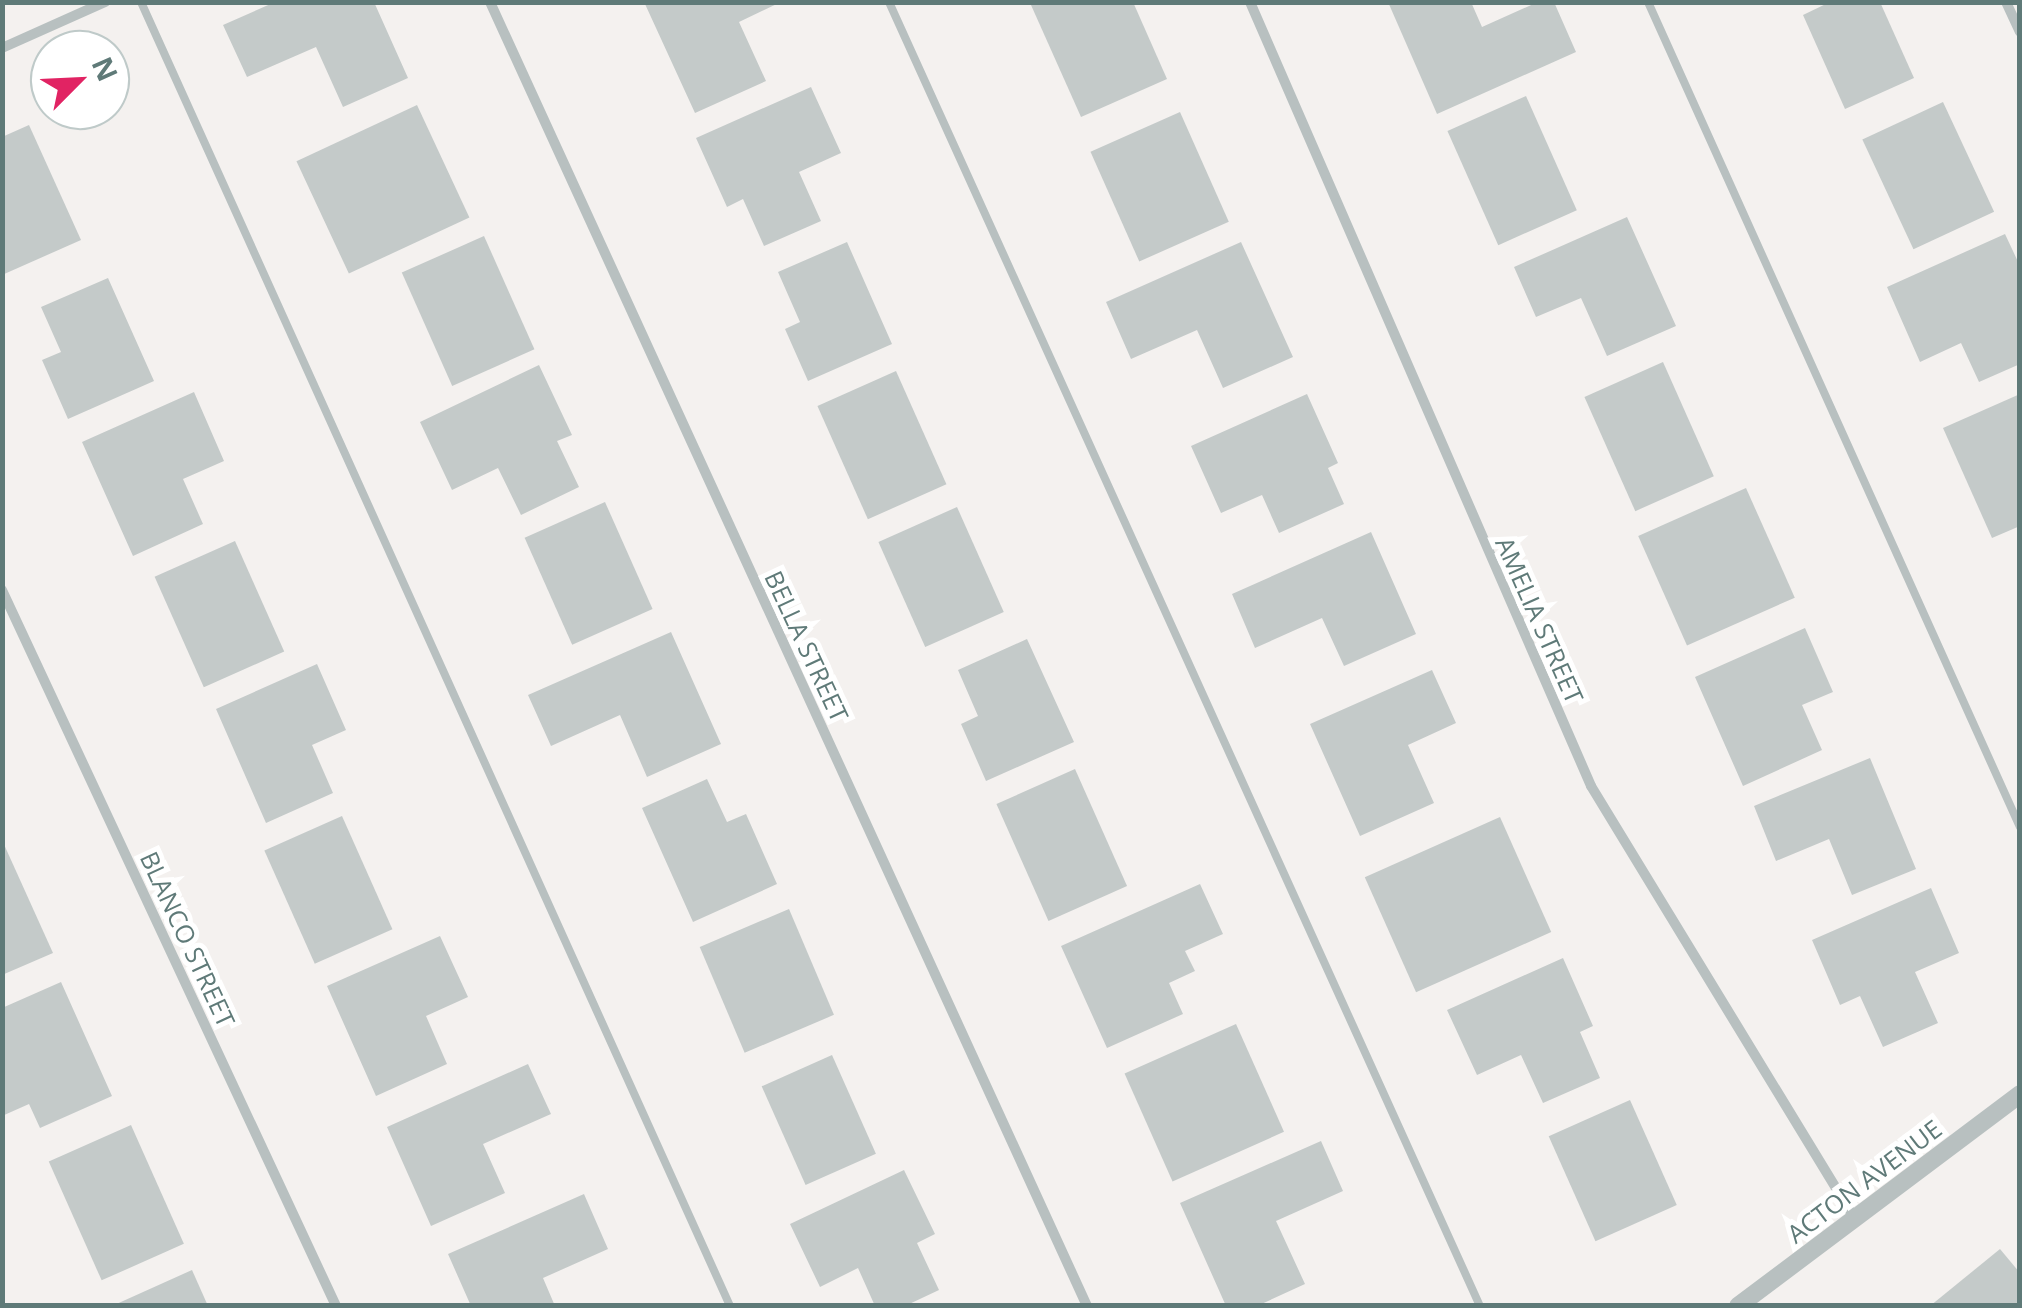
<!DOCTYPE html>
<style>
body{margin:0}
#map{position:relative;width:2022px;height:1308px;overflow:hidden;background:#f4f1ef;font-family:"Open Sans",sans-serif}
div>[style]{position:absolute}
.building>*{inset:0;background:#c4cac9;transform-origin:0 0}
.service>*{height:8px;margin:-4px;padding:0 4px;transform-origin:4px;border-radius:4px;background:#b8c0c0}
.minor>*{height:10px;margin:-5px;padding:0 5px;transform-origin:5px;border-radius:5px;background:#b8c0c0}
.tertiary>*{height:18px;margin:-9px;padding:0 9px;transform-origin:9px;border-radius:9px;background:#b8c0c0}
span{translate:-50% -50%;white-space:nowrap;text-align:center;line-height:1.15;-webkit-text-stroke:10px #fff;paint-order:stroke}
.street-label{font-size:25px;color:#5f7a78}
.frame{position:absolute;inset:0;border:5px solid #5f7a78;pointer-events:none}
.north{position:absolute;left:30px;top:30px;width:100px;height:100px;box-sizing:border-box;background:#fff;border:2px solid #bfcac9;border-radius:50%;rotate:66deg;font-size:28px;font-weight:700;line-height:40px;text-align:center;color:#5f7a78}
.north::after{content:'';display:block;margin:auto;width:35px;height:45px;background:#e12363;clip-path:polygon(50% 0,100% 100%,50% 72%,0 100%)}
</style>
<div id="map">
<div class="building">
<i style="clip-path:polygon(275px 2px,374px 2px,408px 78px,343px 107px,316px 47px,247px 77px,223px 25px)"></i>
<i style="clip-path:polygon(781px 2px,739px 22px,766px 81px,695px 113px,645px 4px)"></i>
<i style="clip-path:polygon(1133px 2px,1167px 79px,1081px 117px,1031px 5px)"></i>
<i style="clip-path:polygon(1388px 2px,1471px 2px,1482px 27px,1538px 2px,1554px 2px,1576px 52px,1437px 114px)"></i>
<i style="clip-path:polygon(1830px 2px,1880px 2px,1914px 78px,1845px 109px,1803px 15px)"></i>
<i style="clip-path:polygon(811px 87px,841px 153px,799px 172px,821px 221px,764px 246px,743px 199px,727px 207px,696px 138px)"></i>
<i style="left:1526px;top:96px;width:125px;height:86px;rotate:66deg"></i>
<i style="left:1943px;top:102px;width:121px;height:89px;rotate:65deg"></i>
<i style="left:417px;top:105px;width:124px;height:133px;rotate:65deg"></i>
<i style="left:1180px;top:112px;width:120px;height:98px;rotate:66deg"></i>
<i style="clip-path:polygon(29px 125px,81px 240px,2px 275px,2px 137px)"></i>
<i style="clip-path:polygon(1627px 217px,1676px 326px,1607px 356px,1581px 298px,1536px 317px,1514px 267px)"></i>
<i style="clip-path:polygon(2005px 234px,2020px 266px,2020px 364px,1979px 382px,1961px 343px,1920px 362px,1887px 287px)"></i>
<i style="left:484px;top:236px;width:124px;height:90px;rotate:66deg"></i>
<i style="clip-path:polygon(847px 242px,892px 344px,808px 381px,785px 329px,800px 322px,778px 272px)"></i>
<i style="clip-path:polygon(1241px 242px,1293px 357px,1223px 388px,1197px 330px,1131px 359px,1106px 302px)"></i>
<i style="clip-path:polygon(108px 278px,154px 381px,68px 419px,42px 360px,61px 352px,41px 307px)"></i>
<i style="left:1663px;top:362px;width:125px;height:86px;rotate:66deg"></i>
<i style="clip-path:polygon(539px 365px,572px 435px,557px 441px,579px 487px,521px 515px,498px 468px,452px 490px,420px 422px)"></i>
<i style="left:896px;top:371px;width:124px;height:86px;rotate:66deg"></i>
<i style="clip-path:polygon(194px 392px,224px 461px,183px 479px,203px 524px,133px 556px,82px 442px)"></i>
<i style="clip-path:polygon(1307px 394px,1338px 463px,1328px 468px,1344px 504px,1279px 533px,1262px 495px,1221px 513px,1191px 446px)"></i>
<i style="clip-path:polygon(2020px 394px,2020px 526px,1992px 538px,1943px 428px)"></i>
<i style="left:1746px;top:488px;width:120px;height:118px;rotate:66deg"></i>
<i style="left:605px;top:502px;width:117px;height:88px;rotate:66deg"></i>
<i style="left:957px;top:507px;width:115px;height:86px;rotate:66deg"></i>
<i style="clip-path:polygon(1371px 532px,1416px 634px,1344px 666px,1322px 618px,1255px 648px,1232px 594px)"></i>
<i style="left:235px;top:541px;width:121px;height:88px;rotate:66deg"></i>
<i style="clip-path:polygon(1805px 628px,1833px 692px,1802px 705px,1822px 750px,1743px 786px,1695px 677px)"></i>
<i style="clip-path:polygon(671px 632px,721px 744px,647px 777px,620px 715px,551px 746px,528px 695px)"></i>
<i style="clip-path:polygon(1027px 639px,1074px 742px,986px 781px,961px 724px,978px 716px,958px 670px)"></i>
<i style="clip-path:polygon(317px 664px,346px 730px,312px 745px,333px 793px,266px 823px,216px 709px)"></i>
<i style="clip-path:polygon(1432px 670px,1456px 723px,1408px 745px,1434px 803px,1360px 836px,1310px 724px)"></i>
<i style="clip-path:polygon(1870px 758px,1916px 869px,1852px 895px,1829px 839px,1776px 861px,1754px 806px)"></i>
<i style="left:1075px;top:769px;width:128px;height:86px;rotate:66deg"></i>
<i style="clip-path:polygon(707px 779px,727px 822px,746px 814px,777px 884px,693px 922px,642px 808px)"></i>
<i style="left:342px;top:816px;width:124px;height:85px;rotate:66deg"></i>
<i style="left:1500px;top:817px;width:126px;height:148px;rotate:66deg"></i>
<i style="clip-path:polygon(2px 840px,53px 953px,2px 975px)"></i>
<i style="clip-path:polygon(1200px 884px,1223px 934px,1185px 951px,1195px 971px,1169px 983px,1183px 1014px,1107px 1048px,1061px 946px)"></i>
<i style="clip-path:polygon(1931px 888px,1959px 953px,1915px 972px,1938px 1023px,1883px 1047px,1860px 996px,1840px 1005px,1812px 940px)"></i>
<i style="left:789px;top:909px;width:115px;height:97px;rotate:67deg"></i>
<i style="clip-path:polygon(440px 936px,468px 997px,426px 1016px,447px 1064px,376px 1096px,327px 986px)"></i>
<i style="clip-path:polygon(1563px 958px,1593px 1026px,1580px 1032px,1600px 1078px,1543px 1103px,1521px 1055px,1477px 1075px,1447px 1010px)"></i>
<i style="clip-path:polygon(61px 982px,112px 1096px,40px 1128px,29px 1104px,2px 1116px,2px 1008px)"></i>
<i style="left:1236px;top:1024px;width:118px;height:122px;rotate:66deg"></i>
<i style="left:832px;top:1055px;width:108px;height:77px;rotate:66deg"></i>
<i style="clip-path:polygon(528px 1064px,551px 1114px,483px 1144px,505px 1193px,431px 1226px,387px 1127px)"></i>
<i style="left:1630px;top:1100px;width:115px;height:89px;rotate:66deg"></i>
<i style="left:131px;top:1125px;width:130px;height:90px;rotate:66deg"></i>
<i style="clip-path:polygon(1321px 1141px,1343px 1191px,1276px 1221px,1305px 1284px,1257px 1306px,1226px 1306px,1180px 1203px)"></i>
<i style="clip-path:polygon(904px 1170px,935px 1234px,917px 1243px,939px 1290px,905px 1306px,875px 1306px,858px 1268px,820px 1287px,790px 1224px)"></i>
<i style="clip-path:polygon(584px 1194px,608px 1249px,543px 1278px,555px 1306px,471px 1306px,448px 1254px)"></i>
<i style="clip-path:polygon(2000px 1249px,2020px 1273px,2020px 1306px,1930px 1306px)"></i>
<i style="clip-path:polygon(192px 1270px,208px 1306px,112px 1306px)"></i>
</div>
<div class="service">
<i style="left:141px;top:2px;width:1431px;rotate:65.69deg"></i>
<i style="left:889px;top:2px;width:1432px;rotate:65.62deg"></i>
<i style="left:1648px;top:2px;width:905px;rotate:65.73deg"></i>
</div>
<div class="minor">
<i style="left:490px;top:2px;width:1434px;rotate:65.4deg"></i>
<i style="left:1250px;top:2px;width:855px;rotate:66.49deg"></i>
<i style="left:1591px;top:786px;width:509px;rotate:58.65deg"></i>
<i style="left:2006px;top:2px;width:33px;rotate:65deg"></i>
<i style="left:2px;top:48px;width:113px;rotate:-24.1deg"></i>
<i style="left:2px;top:590px;width:790px;rotate:64.99deg"></i>
</div>
<div class="tertiary">
<i style="left:1738px;top:1306px;width:353px;rotate:-36.9deg"></i>
</div>
<div class="street-label">
<span style="left:1540px;top:620px;rotate:66deg">AMELIA STREET</span>
<span style="left:807px;top:646px;rotate:65deg">BELLA STREET</span>
<span style="left:188px;top:939px;rotate:65deg">BLANCO STREET</span>
<span style="left:1864px;top:1181px;rotate:-37deg">ACTON AVENUE</span>
</div>
<div class="frame"></div>
<div class="north">N</div>
</div>
